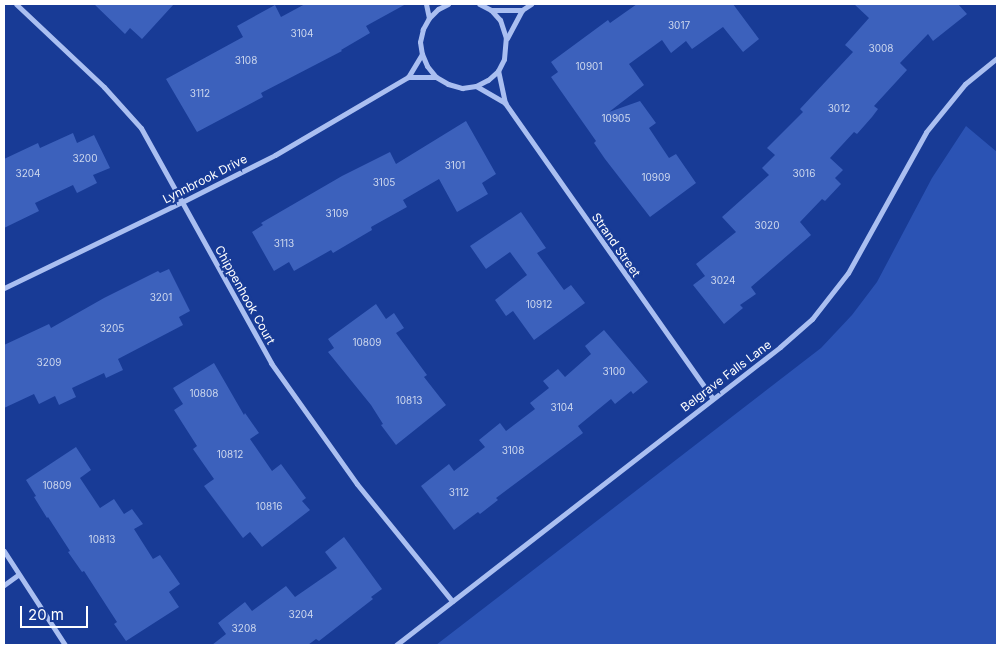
<!DOCTYPE html>
<style>
body{margin:0}
#map{position:relative;width:1001px;height:649px;overflow:hidden;background:#183b96;font-family:Inter,sans-serif}
div>[style]{position:absolute}
.green>*{inset:0;background:#2b53b4}
.building>*{inset:0;background:#3c61bc}
.street>*{height:5px;margin:-2.5px;padding:0 2.5px;transform-origin:2.5px;border-radius:2.5px;background:#aabff1}
span{translate:-50% -50%;white-space:nowrap;text-align:center;line-height:1.15;-webkit-text-stroke:4.5px #183b96;paint-order:stroke}
.number-label{font-size:10px;color:#ced8ee}
.number-label span{-webkit-text-stroke-width:0}
.street-label{font-size:12px;color:#fff}
.frame{position:absolute;inset:0;border:5px solid #fff;pointer-events:none}
.scale{position:absolute;left:20px;top:606px;width:68px;height:22px;box-sizing:border-box;border:2px solid #fff;border-top:0;padding-left:6px;font-size:15px;line-height:18px;white-space:nowrap;color:#fff;-webkit-text-stroke:4px #183b96;paint-order:stroke}
</style>
<div id="map">
<div class="green">
<i style="clip-path:polygon(966px 126px,997px 152px,997px 645px,436px 645px,821px 348px,852px 315px,877px 282px,932px 178px)"></i>
</div>
<div class="building">
<i style="clip-path:polygon(94px 4px,174px 4px,142px 39px,130px 28px,125px 34px)"></i>
<i style="clip-path:polygon(305px 4px,406px 4px,366px 26px,370px 33px,341px 50px,342px 51px,261px 93px,263px 97px,197px 132px,166px 79px,243px 37px,237px 26px,275px 5px,281px 17px)"></i>
<i style="clip-path:polygon(637px 4px,733px 4px,759px 39px,743px 52px,723px 27px,692px 49px,686px 41px,671px 53px,662px 40px,629px 64px,644px 85px,609px 112px,640px 101px,656px 123px,649px 128px,669px 158px,676px 154px,696px 183px,650px 217px,605px 159px,594px 143px,596px 141px,551px 77px,558px 72px,551px 62px,608px 20px,610px 23px)"></i>
<i style="clip-path:polygon(854px 4px,958px 4px,967px 14px,933px 41px,928px 34px,900px 63px,907px 70px,874px 106px,878px 109px,872px 117px,857px 134px,854px 132px,830px 158px,843px 170px,835px 178px,841px 184px,825px 201px,822px 199px,800px 222px,811px 235px,751px 287px,756px 294px,740px 305px,743px 308px,724px 324px,693px 285px,705px 276px,696px 264px,736px 232px,722px 217px,769px 175px,762px 168px,775px 155px,767px 148px,803px 112px,800px 109px,853px 52px,845px 45px,869px 18px)"></i>
<i style="clip-path:polygon(466px 121px,496px 174px,482px 183px,488px 194px,457px 212px,439px 179px,403px 200px,407px 207px,371px 227px,372px 230px,333px 253px,331px 250px,294px 271px,289px 262px,274px 271px,252px 232px,263px 225px,261px 223px,342px 176px,390px 152px,396px 164px)"></i>
<i style="clip-path:polygon(73px 133px,77px 143px,94px 135px,110px 168px,93px 175px,97px 183px,77px 193px,73px 185px,35px 203px,39px 211px,4px 228px,4px 159px,38px 143px,40px 148px)"></i>
<i style="clip-path:polygon(521px 212px,546px 248px,537px 253px,564px 290px,571px 285px,585px 303px,534px 340px,513px 311px,506px 316px,495px 300px,527px 275px,510px 252px,486px 269px,470px 246px)"></i>
<i style="clip-path:polygon(169px 269px,190px 311px,179px 317px,183px 325px,118px 359px,123px 370px,106px 378px,104px 373px,72px 388px,76px 397px,59px 405px,55px 396px,39px 404px,34px 394px,4px 408px,4px 345px,49px 324px,51px 328px,104px 298px,158px 271px,160px 273px)"></i>
<i style="clip-path:polygon(376px 304px,386px 319px,394px 313px,404px 328px,396px 333px,427px 375px,424px 377px,446px 405px,396px 445px,381px 425px,383px 424px,371px 405px,328px 352px,334px 348px,328px 339px)"></i>
<i style="clip-path:polygon(604px 330px,648px 382px,633px 394px,631px 391px,615px 404px,611px 399px,578px 426px,583px 433px,496px 498px,498px 500px,480px 514px,478px 512px,454px 530px,421px 486px,449px 464px,454px 471px,485px 447px,479px 440px,500px 423px,506px 431px,535px 409px,530px 403px,549px 388px,543px 381px,558px 369px,565px 377px,591px 354px,585px 346px)"></i>
<i style="clip-path:polygon(214px 363px,244px 415px,245px 413px,259px 433px,250px 439px,272px 471px,281px 464px,306px 498px,302px 501px,310px 510px,262px 547px,250px 532px,243px 538px,204px 486px,214px 479px,193px 449px,197px 446px,174px 410px,183px 404px,173px 388px)"></i>
<i style="clip-path:polygon(76px 447px,91px 470px,80px 478px,100px 508px,114px 499px,124px 514px,132px 509px,143px 524px,134px 529px,153px 559px,160px 555px,180px 584px,169px 592px,179px 607px,126px 641px,114px 624px,117px 622px,84px 571px,82px 572px,68px 552px,70px 551px,48px 517px,47px 518px,34px 497px,36px 496px,26px 480px)"></i>
<i style="clip-path:polygon(344px 537px,382px 589px,371px 597px,373px 599px,319px 641px,316px 639px,308px 645px,212px 645px,226px 634px,218px 623px,245px 602px,252px 611px,286px 586px,295px 597px,337px 568px,325px 552px)"></i>
</div>
<div class="street">
<i style="left:16px;top:4px;width:121px;rotate:43.3deg"></i>
<i style="left:104px;top:87px;width:55px;rotate:47.9deg"></i>
<i style="left:141px;top:128px;width:269px;rotate:61deg"></i>
<i style="left:271px;top:363px;width:148px;rotate:54.6deg"></i>
<i style="left:357px;top:484px;width:151px;rotate:50.9deg"></i>
<i style="left:426px;top:4px;width:14px;rotate:78deg"></i>
<i style="left:448px;top:4px;width:11px;rotate:153deg"></i>
<i style="left:438px;top:9px;width:13px;rotate:135deg"></i>
<i style="left:429px;top:18px;width:13px;rotate:119deg"></i>
<i style="left:423px;top:29px;width:13px;rotate:103deg"></i>
<i style="left:420px;top:42px;width:12px;rotate:81deg"></i>
<i style="left:422px;top:54px;width:13px;rotate:67deg"></i>
<i style="left:427px;top:66px;width:14px;rotate:51deg"></i>
<i style="left:436px;top:77px;width:14px;rotate:30deg"></i>
<i style="left:448px;top:84px;width:15px;rotate:16deg"></i>
<i style="left:462px;top:88px;width:14px;rotate:-8deg"></i>
<i style="left:476px;top:86px;width:13px;rotate:-27deg"></i>
<i style="left:488px;top:80px;width:13px;rotate:-42deg"></i>
<i style="left:498px;top:71px;width:13px;rotate:-63deg"></i>
<i style="left:504px;top:59px;width:21px;rotate:-85deg"></i>
<i style="left:506px;top:38px;width:19px;rotate:-108deg"></i>
<i style="left:500px;top:20px;width:13px;rotate:-132deg"></i>
<i style="left:491px;top:10px;width:13px;rotate:-153deg"></i>
<i style="left:491px;top:10px;width:31px"></i>
<i style="left:522px;top:10px;width:32px;rotate:118deg"></i>
<i style="left:522px;top:10px;width:11px;rotate:-34deg"></i>
<i style="left:422px;top:54px;width:27px;rotate:121deg"></i>
<i style="left:408px;top:77px;width:28px"></i>
<i style="left:476px;top:86px;width:34px;rotate:30deg"></i>
<i style="left:505px;top:103px;width:33px;rotate:-102deg"></i>
<i style="left:505px;top:103px;width:360px;rotate:54.9deg"></i>
<i style="left:4px;top:288px;width:198px;rotate:-25.8deg"></i>
<i style="left:182px;top:202px;width:104px;rotate:-26.8deg"></i>
<i style="left:275px;top:155px;width:154px;rotate:-30.4deg"></i>
<i style="left:4px;top:551px;width:112px;rotate:57deg"></i>
<i style="left:4px;top:585px;width:17px;rotate:-36deg"></i>
<i style="left:396px;top:645px;width:486px;rotate:-37.8deg"></i>
<i style="left:780px;top:347px;width:43px;rotate:-41.2deg"></i>
<i style="left:812px;top:319px;width:58px;rotate:-52deg"></i>
<i style="left:848px;top:273px;width:161px;rotate:-61deg"></i>
<i style="left:926px;top:132px;width:62px;rotate:-50.9deg"></i>
<i style="left:965px;top:84px;width:41px;rotate:-39.1deg"></i>
</div>
<div class="number-label">
<span style="left:679px;top:26px">3017</span>
<span style="left:302px;top:34px">3104</span>
<span style="left:881px;top:49px">3008</span>
<span style="left:246px;top:61px">3108</span>
<span style="left:589px;top:67px">10901</span>
<span style="left:200px;top:94px">3112</span>
<span style="left:839px;top:109px">3012</span>
<span style="left:616px;top:119px">10905</span>
<span style="left:85px;top:159px">3200</span>
<span style="left:455px;top:166px">3101</span>
<span style="left:28px;top:174px">3204</span>
<span style="left:804px;top:174px">3016</span>
<span style="left:656px;top:178px">10909</span>
<span style="left:384px;top:183px">3105</span>
<span style="left:337px;top:214px">3109</span>
<span style="left:767px;top:226px">3020</span>
<span style="left:284px;top:244px">3113</span>
<span style="left:723px;top:281px">3024</span>
<span style="left:161px;top:298px">3201</span>
<span style="left:539px;top:305px">10912</span>
<span style="left:112px;top:329px">3205</span>
<span style="left:367px;top:343px">10809</span>
<span style="left:49px;top:363px">3209</span>
<span style="left:614px;top:372px">3100</span>
<span style="left:204px;top:394px">10808</span>
<span style="left:409px;top:401px">10813</span>
<span style="left:562px;top:408px">3104</span>
<span style="left:513px;top:451px">3108</span>
<span style="left:230px;top:455px">10812</span>
<span style="left:57px;top:486px">10809</span>
<span style="left:459px;top:493px">3112</span>
<span style="left:269px;top:507px">10816</span>
<span style="left:102px;top:540px">10813</span>
<span style="left:301px;top:615px">3204</span>
<span style="left:244px;top:629px">3208</span>
</div>
<div class="street-label">
<span style="left:205px;top:179px;rotate:-27deg">Lynnbrook Drive</span>
<span style="left:616px;top:245px;rotate:55deg">Strand Street</span>
<span style="left:245px;top:295px;rotate:61deg">Chippenhook Court</span>
<span style="left:726px;top:376px;rotate:-37deg">Belgrave Falls Lane</span>
</div>
<div class="frame"></div>
<div class="scale">20 m</div>
</div>
